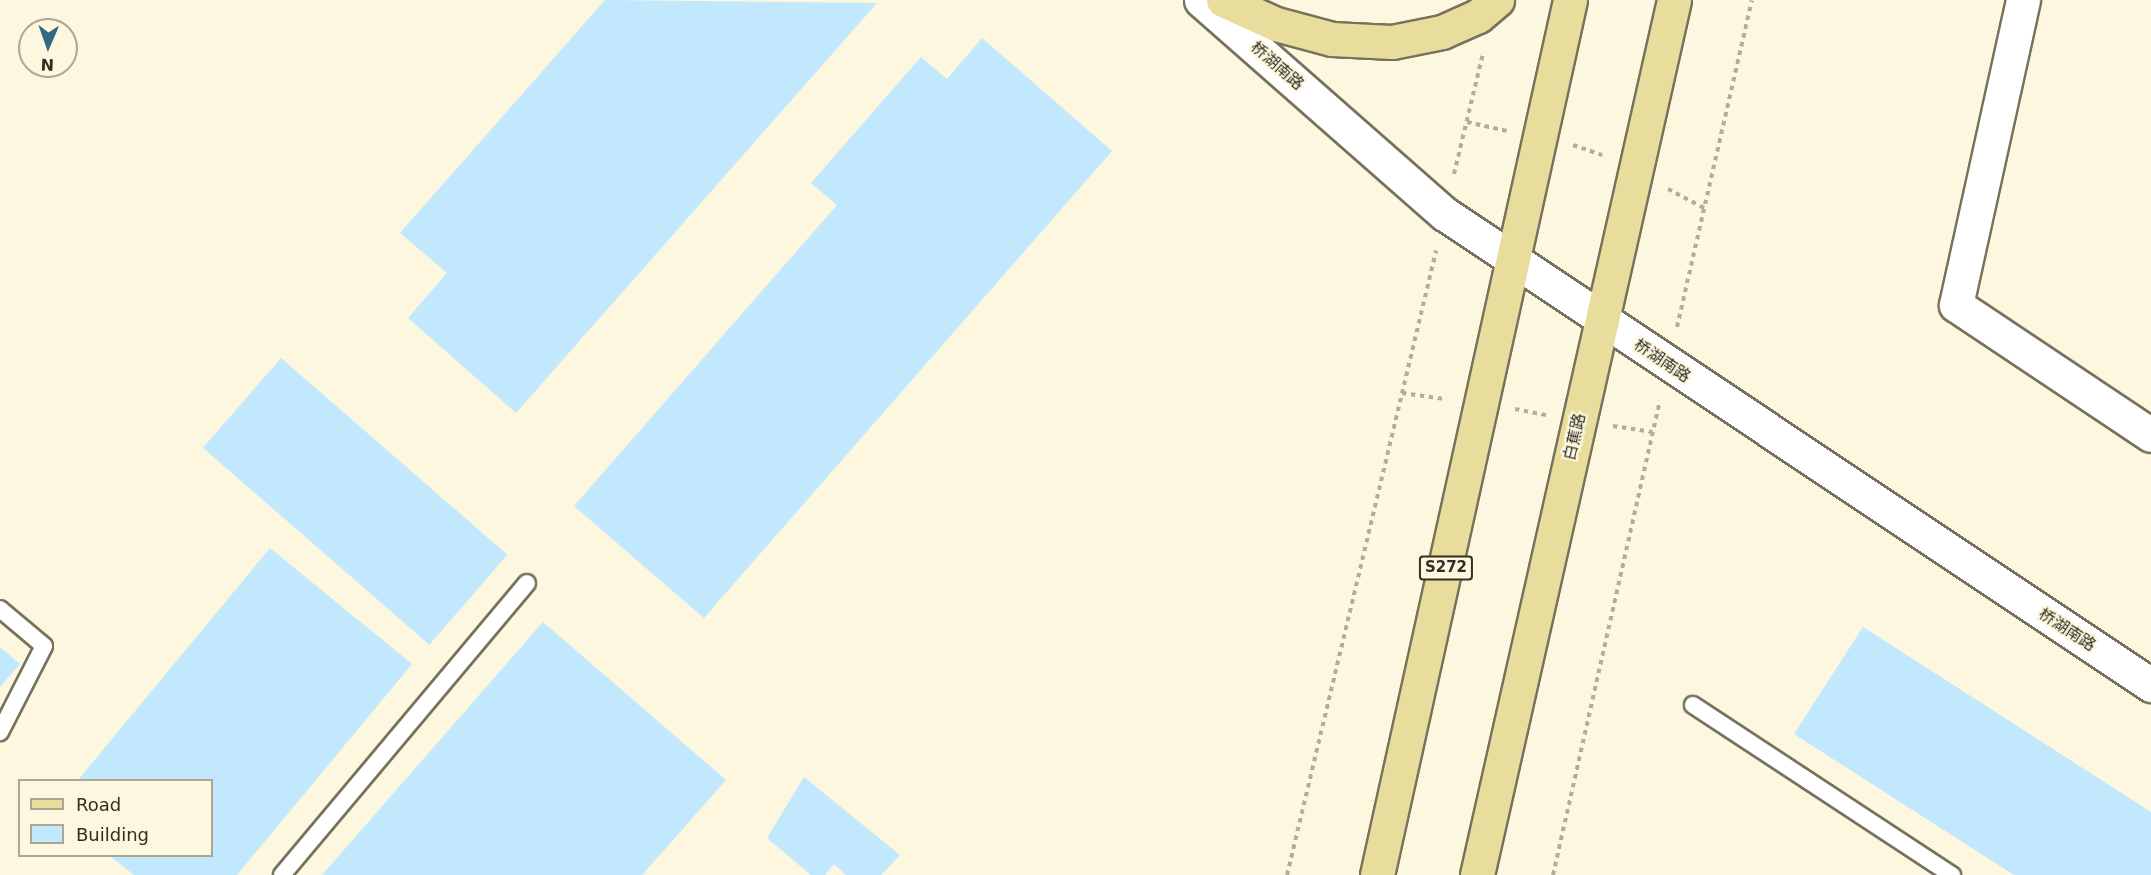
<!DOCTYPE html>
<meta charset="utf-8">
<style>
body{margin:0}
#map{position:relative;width:2151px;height:875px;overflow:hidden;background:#fcf7de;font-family:"DejaVu Sans","Noto Sans SC",sans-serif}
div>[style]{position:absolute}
.building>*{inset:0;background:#c1e8fd;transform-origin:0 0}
.path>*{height:4px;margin-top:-2px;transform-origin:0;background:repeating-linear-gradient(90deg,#b1ad9a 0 4.5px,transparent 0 9px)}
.roads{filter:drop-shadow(2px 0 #76725c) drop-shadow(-2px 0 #76725c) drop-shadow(0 2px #76725c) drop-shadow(0 -2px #76725c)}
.lane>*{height:16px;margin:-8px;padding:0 8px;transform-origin:8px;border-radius:8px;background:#fff}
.street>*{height:33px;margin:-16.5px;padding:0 16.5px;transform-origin:16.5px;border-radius:16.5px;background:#fff}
.secondary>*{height:33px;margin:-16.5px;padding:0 16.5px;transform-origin:16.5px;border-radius:16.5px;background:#fff}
.primary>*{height:33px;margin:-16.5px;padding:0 16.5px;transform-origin:16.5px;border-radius:16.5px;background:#e9dd9d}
span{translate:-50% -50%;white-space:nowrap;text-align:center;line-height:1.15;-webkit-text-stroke:4.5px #fcf7de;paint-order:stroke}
.shield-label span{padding:2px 4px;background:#fcf7de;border:2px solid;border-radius:4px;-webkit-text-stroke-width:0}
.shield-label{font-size:15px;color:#312f25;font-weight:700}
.street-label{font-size:16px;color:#312f25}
.legend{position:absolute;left:18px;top:779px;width:195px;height:78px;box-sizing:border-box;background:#fcf7de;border:2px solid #aba794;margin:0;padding:8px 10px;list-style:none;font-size:18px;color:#312f25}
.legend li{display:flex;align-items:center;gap:12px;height:30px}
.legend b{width:30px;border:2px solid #aba794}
.north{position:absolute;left:18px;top:18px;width:60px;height:60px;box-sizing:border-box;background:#fcf7de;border:2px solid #aba794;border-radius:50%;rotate:182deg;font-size:16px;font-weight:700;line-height:24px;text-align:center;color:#312f25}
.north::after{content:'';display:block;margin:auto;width:21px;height:27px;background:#316983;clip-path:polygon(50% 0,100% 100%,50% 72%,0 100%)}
</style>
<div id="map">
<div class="building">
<i style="clip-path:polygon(605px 0,877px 3px,516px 413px,408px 318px,447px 273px,400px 233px)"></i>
<i style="clip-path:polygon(982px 38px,1112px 151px,704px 618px,574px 506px,837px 205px,811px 183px,921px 57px,947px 79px)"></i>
<i style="left:281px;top:358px;width:300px;height:119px;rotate:41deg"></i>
<i style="clip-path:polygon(270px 548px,412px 664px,237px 875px,134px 875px,110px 856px,212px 856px,212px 780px,78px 780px)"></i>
<i style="clip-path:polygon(543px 622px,726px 780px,642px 875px,322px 875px)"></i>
<i style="clip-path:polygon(1863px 627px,2151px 812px,2151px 875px,2014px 875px,1794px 734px)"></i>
<i style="clip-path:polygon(0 647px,20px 664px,0 687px)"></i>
<i style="clip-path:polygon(804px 777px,900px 855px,881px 875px,846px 875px,834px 864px,825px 875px,811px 875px,767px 838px)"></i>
</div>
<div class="path">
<i style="left:1467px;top:122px;width:41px;rotate:12.7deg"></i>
<i style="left:1573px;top:145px;width:31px;rotate:19deg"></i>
<i style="left:1454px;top:174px;width:124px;rotate:-76.5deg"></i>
<i style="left:1668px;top:189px;width:41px;rotate:27.8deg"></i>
<i style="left:1677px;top:327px;width:335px;rotate:-77.1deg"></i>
<i style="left:1402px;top:393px;width:43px;rotate:7.9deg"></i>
<i style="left:1515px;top:409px;width:32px;rotate:11deg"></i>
<i style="left:1613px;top:426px;width:40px;rotate:8.5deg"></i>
<i style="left:1287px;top:875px;width:642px;rotate:-76.57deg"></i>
<i style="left:1553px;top:875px;width:486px;rotate:-77.3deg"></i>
</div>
<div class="roads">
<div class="lane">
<i style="left:0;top:609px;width:57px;rotate:40.1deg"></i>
<i style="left:44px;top:646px;width:97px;rotate:117.1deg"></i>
<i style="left:1693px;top:705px;width:310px;rotate:33.3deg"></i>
<i style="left:282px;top:875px;width:381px;rotate:-50deg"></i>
</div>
<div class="street">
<i style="left:2023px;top:0;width:312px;rotate:102.4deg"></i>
<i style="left:1956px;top:305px;width:234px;rotate:33.7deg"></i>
</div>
<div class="secondary">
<i style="left:1201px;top:0;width:325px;rotate:41.3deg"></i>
<i style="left:1445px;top:214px;width:849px;rotate:33.71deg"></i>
</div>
<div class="primary">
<i style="left:1223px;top:0;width:58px;rotate:24.4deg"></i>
<i style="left:1276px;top:24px;width:58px;rotate:15deg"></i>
<i style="left:1332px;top:39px;width:60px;rotate:2.9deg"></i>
<i style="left:1392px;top:42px;width:51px;rotate:-11.3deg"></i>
<i style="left:1442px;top:32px;width:39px;rotate:-24deg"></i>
<i style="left:1478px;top:16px;width:25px;rotate:-40deg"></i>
<i style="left:1377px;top:875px;width:896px;rotate:-77.56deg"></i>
<i style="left:1477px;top:875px;width:897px;rotate:-77.31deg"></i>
</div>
</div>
<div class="shield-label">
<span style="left:1446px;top:568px">S272</span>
</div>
<div class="street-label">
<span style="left:1277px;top:66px;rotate:41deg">桥湖南路</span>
<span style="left:1662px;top:361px;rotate:34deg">桥湖南路</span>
<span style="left:1575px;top:437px;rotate:-77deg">白蕉路</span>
<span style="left:2067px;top:630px;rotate:33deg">桥湖南路</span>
</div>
<ul class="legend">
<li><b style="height:8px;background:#e9dd9d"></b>Road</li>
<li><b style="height:16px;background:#c1e8fd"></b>Building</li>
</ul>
<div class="north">N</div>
</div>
